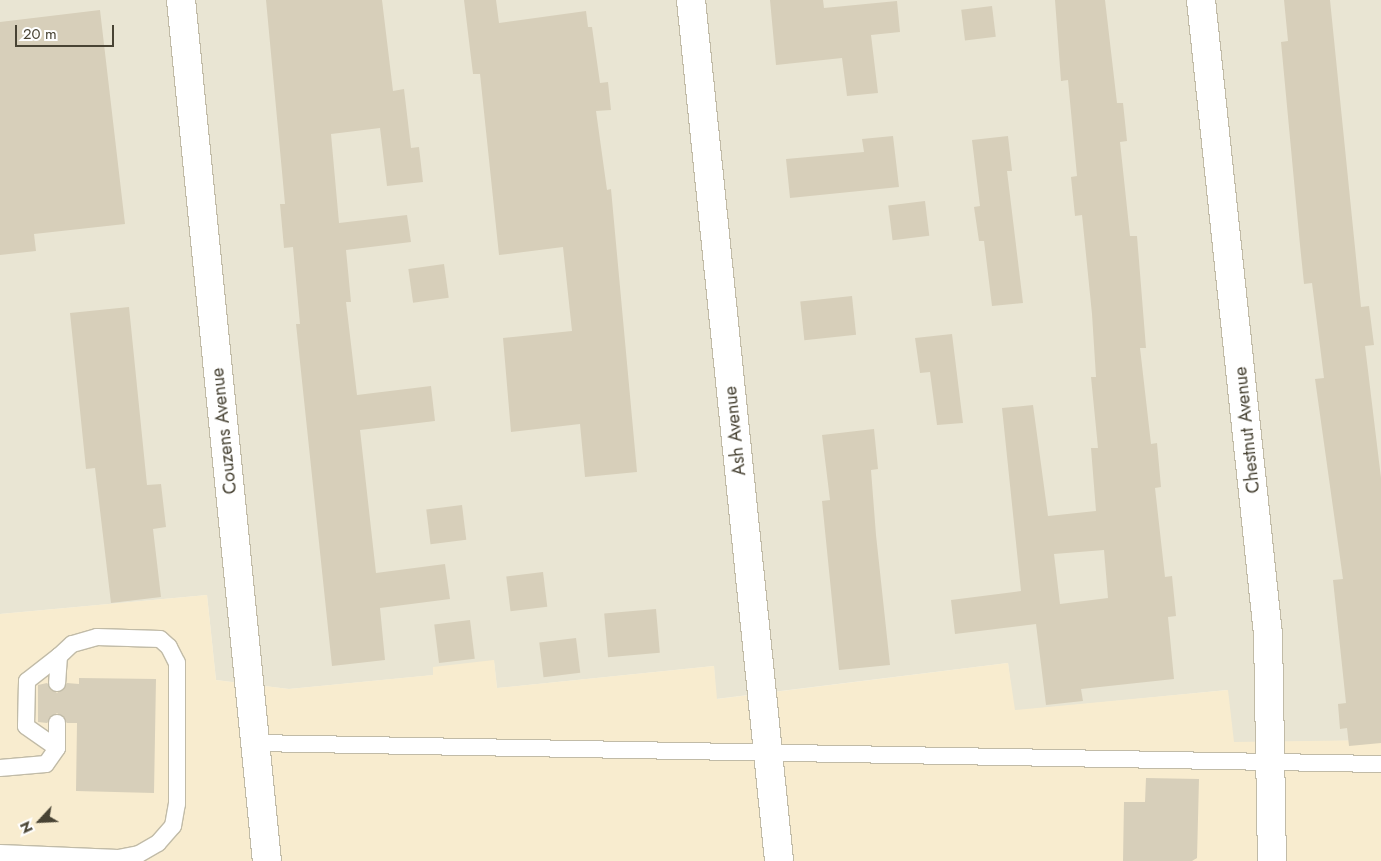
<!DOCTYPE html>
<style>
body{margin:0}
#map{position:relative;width:1381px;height:861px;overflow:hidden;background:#f4f2e6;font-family:Jost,sans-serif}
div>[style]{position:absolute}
.residential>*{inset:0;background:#e9e5d3}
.commercial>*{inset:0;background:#f8eccf}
.building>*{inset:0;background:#d7cfba;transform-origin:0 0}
.roads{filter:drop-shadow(1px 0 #c1bba7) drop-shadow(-1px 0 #c1bba7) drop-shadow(0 1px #c1bba7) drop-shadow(0 -1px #c1bba7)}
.service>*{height:16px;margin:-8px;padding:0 8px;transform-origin:8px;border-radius:8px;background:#fff}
.minor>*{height:28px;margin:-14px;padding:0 14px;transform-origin:14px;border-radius:14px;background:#fff}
span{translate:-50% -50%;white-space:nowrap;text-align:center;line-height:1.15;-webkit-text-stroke:4.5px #fff;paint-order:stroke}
.street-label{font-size:18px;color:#484334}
.north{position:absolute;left:15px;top:796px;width:50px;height:50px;-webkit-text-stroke:4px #fff;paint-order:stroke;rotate:245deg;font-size:14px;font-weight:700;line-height:20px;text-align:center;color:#484334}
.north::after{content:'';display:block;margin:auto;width:18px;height:22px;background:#484334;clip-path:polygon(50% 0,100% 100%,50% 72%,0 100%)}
.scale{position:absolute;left:15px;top:25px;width:99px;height:22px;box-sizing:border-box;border:2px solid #484334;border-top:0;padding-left:6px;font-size:15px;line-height:18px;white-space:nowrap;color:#484334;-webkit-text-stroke:4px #fff;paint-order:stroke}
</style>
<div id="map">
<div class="residential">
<i style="clip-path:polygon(0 0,1381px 0,1381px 740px,1233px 743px,1227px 690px,1014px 711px,1008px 663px,716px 699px,714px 666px,497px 688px,494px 661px,433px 668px,434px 675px,289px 689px,216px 680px,207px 595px,0 614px)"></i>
</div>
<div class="commercial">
<i style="clip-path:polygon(207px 595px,216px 680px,289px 689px,433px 675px,433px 667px,494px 660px,497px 688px,714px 666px,717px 699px,1008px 663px,1015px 710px,1228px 690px,1234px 742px,1381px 740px,1381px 861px,0 861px,0 614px)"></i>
</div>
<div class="building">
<i style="clip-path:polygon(266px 0,382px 0,393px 91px,404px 89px,411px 148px,419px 147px,423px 182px,387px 186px,380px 128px,331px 134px,339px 223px,407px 215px,411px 242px,346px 250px,351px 302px,346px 302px,357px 395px,431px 386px,435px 421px,360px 430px,376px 573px,445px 564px,450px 599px,380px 608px,385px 660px,332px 666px,296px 324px,300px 324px,293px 247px,284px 248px,280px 204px,285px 204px)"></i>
<i style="clip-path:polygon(464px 0,496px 0,499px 23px,586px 11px,588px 27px,592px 27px,600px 83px,608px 82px,611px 110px,596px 111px,607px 190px,611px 189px,637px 472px,585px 477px,580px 424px,511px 432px,503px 338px,572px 331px,563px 247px,499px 255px,480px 74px,473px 74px)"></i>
<i style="clip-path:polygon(770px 0,823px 0,824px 8px,897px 1px,900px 32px,871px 35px,878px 93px,847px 96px,842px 58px,776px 65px)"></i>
<i style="clip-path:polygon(evenodd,1055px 0,1105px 0,1117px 103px,1123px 103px,1127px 141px,1120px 142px,1130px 236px,1137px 236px,1146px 348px,1140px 348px,1151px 444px,1157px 443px,1161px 487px,1155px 488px,1165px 577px,1172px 576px,1176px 616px,1168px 617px,1174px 679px,1081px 689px,1083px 701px,1046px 705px,1036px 624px,955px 634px,951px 600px,1021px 591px,1002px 408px,1033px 405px,1048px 516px,1096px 511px,1091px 448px,1098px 448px,1091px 377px,1096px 377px,1092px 314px,1082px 215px,1075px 216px,1071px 177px,1077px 176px,1068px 80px,1061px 81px,1055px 0,1104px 550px,1108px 598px,1060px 604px,1054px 554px,1104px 550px)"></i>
<i style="clip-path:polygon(1284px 0,1330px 0,1361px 307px,1369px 306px,1374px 345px,1365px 346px,1381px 478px,1381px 743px,1349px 746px,1347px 728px,1340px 729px,1338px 704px,1346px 703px,1333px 580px,1343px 579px,1315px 379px,1324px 378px,1312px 283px,1304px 284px,1300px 245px,1281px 42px,1288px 41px)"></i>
<i style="left:992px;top:6px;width:31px;height:31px;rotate:83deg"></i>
<i style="clip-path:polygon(100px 10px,125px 224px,34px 234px,36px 251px,0 255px,0 22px)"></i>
<i style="clip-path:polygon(893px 136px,899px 187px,790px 198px,786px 159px,864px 152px,862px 139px)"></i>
<i style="clip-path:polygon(1008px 136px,1012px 171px,1007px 171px,1023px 303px,992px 306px,984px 241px,979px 241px,974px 207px,980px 206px,972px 140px)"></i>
<i style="left:925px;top:201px;width:35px;height:37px;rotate:83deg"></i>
<i style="left:444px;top:264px;width:34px;height:36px;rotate:82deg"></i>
<i style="left:852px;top:296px;width:39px;height:52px;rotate:84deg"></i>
<i style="clip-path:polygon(129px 307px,147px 485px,161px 484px,166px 527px,153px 529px,161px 597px,111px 603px,95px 468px,86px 469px,70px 313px)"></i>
<i style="clip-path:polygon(952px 334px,963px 423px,937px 425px,930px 372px,920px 373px,915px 338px)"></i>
<i style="clip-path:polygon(874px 429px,878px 469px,871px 470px,876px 535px,890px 665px,839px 670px,822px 501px,830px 500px,822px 435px)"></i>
<i style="left:462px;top:505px;width:35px;height:36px;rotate:83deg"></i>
<i style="left:543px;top:572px;width:35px;height:37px;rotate:83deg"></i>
<i style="left:656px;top:609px;width:44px;height:52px;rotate:85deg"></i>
<i style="left:470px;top:620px;width:39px;height:36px;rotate:83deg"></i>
<i style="left:576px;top:638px;width:35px;height:37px;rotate:83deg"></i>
<i style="clip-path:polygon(79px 678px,156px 679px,154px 793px,76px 791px,77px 723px,67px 723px,57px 713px,47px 723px,38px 722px,38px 685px,47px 683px,57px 693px,67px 683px,79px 684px)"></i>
<i style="clip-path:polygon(1146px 778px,1199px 779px,1197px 858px,1192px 861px,1123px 861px,1124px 802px,1145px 802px)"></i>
</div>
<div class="roads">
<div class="service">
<i style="left:255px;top:743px;width:1126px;rotate:1.07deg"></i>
<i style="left:57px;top:748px;width:38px;rotate:-145deg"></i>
<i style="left:26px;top:726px;width:45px;rotate:-88.7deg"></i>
<i style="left:27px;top:681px;width:41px;rotate:-38deg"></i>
<i style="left:0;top:768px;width:46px;rotate:-5deg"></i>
<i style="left:46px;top:764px;width:19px;rotate:-55deg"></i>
<i style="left:57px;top:748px;width:25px;rotate:-90deg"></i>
<i style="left:0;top:853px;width:118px;rotate:2.4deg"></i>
<i style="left:118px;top:858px;width:21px;rotate:-11deg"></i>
<i style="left:139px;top:854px;width:22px;rotate:-30deg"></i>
<i style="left:158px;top:843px;width:23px;rotate:-49deg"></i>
<i style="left:173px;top:826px;width:22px;rotate:-80deg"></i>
<i style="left:177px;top:804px;width:141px;rotate:-90deg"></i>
<i style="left:177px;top:663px;width:18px;rotate:-117deg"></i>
<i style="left:169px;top:647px;width:12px;rotate:-138deg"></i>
<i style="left:160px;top:639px;width:63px;rotate:-178.2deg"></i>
<i style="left:97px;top:637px;width:26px;rotate:164deg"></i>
<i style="left:72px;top:644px;width:18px;rotate:137deg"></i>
<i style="left:59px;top:656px;width:27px;rotate:94deg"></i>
</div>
<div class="minor">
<i style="left:181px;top:0;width:865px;rotate:84.3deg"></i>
<i style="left:691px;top:0;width:865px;rotate:84.16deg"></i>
<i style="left:1201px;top:0;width:638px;rotate:83.97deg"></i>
<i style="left:1268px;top:634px;width:227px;rotate:89deg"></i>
</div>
</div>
<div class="street-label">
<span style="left:1247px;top:430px;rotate:-96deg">Chestnut Avenue</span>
<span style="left:224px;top:431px;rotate:-96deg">Couzens Avenue</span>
<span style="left:735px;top:431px;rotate:-96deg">Ash Avenue</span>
</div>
<div class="north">N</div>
<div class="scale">20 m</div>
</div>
